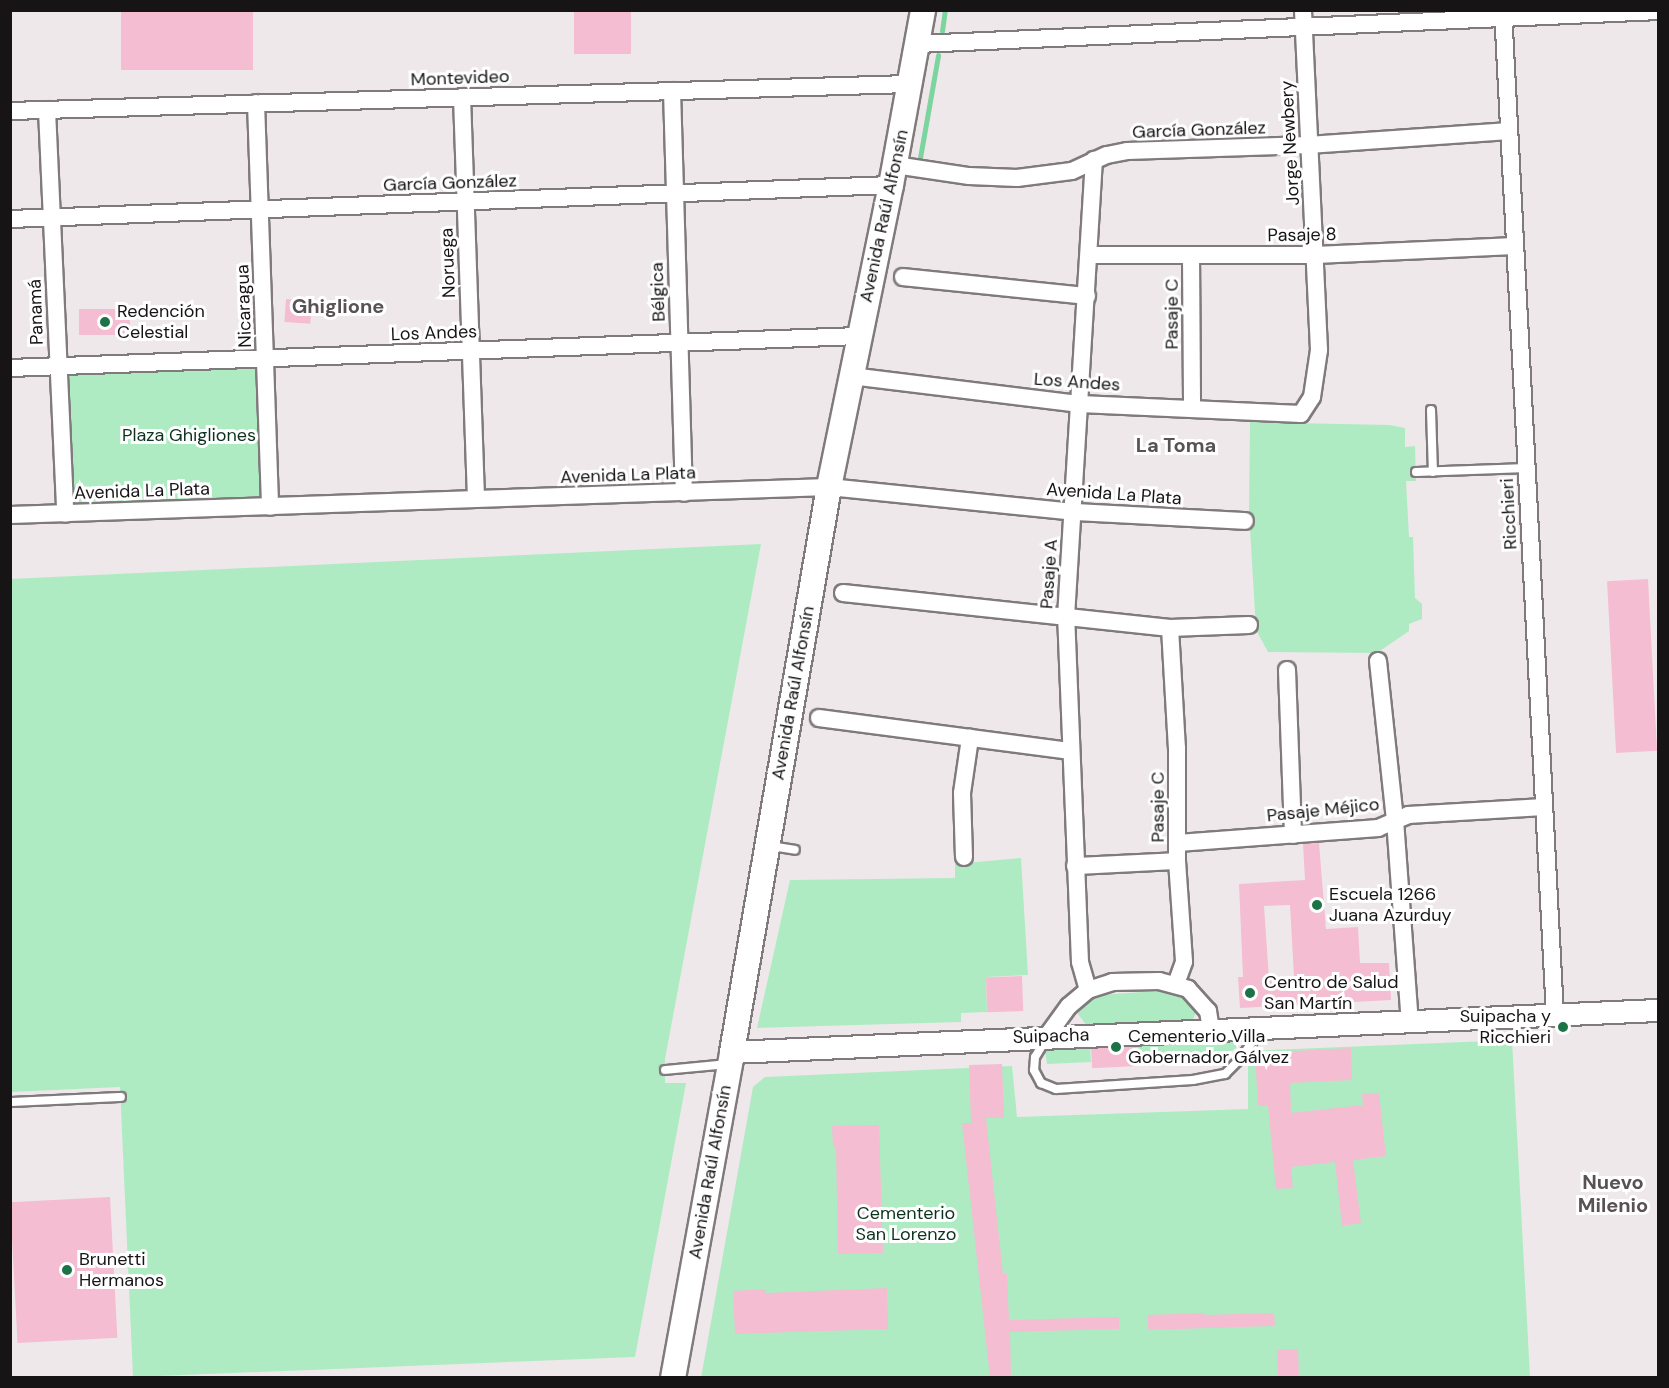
<!DOCTYPE html>
<meta charset="utf-8">
<style>
body{margin:0}
#map{position:relative;width:1669px;height:1388px;overflow:hidden;background:#efe8ea;font-family:"DM Sans",sans-serif}
div>[style]{position:absolute}
.green>*{inset:0;background:#aeebc3}
.stream>*{height:4.5px;margin:-2.25px;padding:0 2.25px;transform-origin:2.25px;border-radius:2.25px;background:#7cd49e}
.building>*{inset:0;background:#f4bdd2;transform-origin:0 0}
.roads{filter:drop-shadow(2px 0 #807a7c) drop-shadow(-2px 0 #807a7c) drop-shadow(0 2px #807a7c) drop-shadow(0 -2px #807a7c)}
.service>*{height:8px;margin:-4px;padding:0 4px;transform-origin:4px;border-radius:4px;background:#fff}
.minor>*{height:16px;margin:-8px;padding:0 8px;transform-origin:8px;border-radius:8px;background:#fff}
.tertiary>*{height:21px;margin:-10.5px;padding:0 10.5px;transform-origin:10.5px;border-radius:10.5px;background:#fff}
.secondary>*{height:24px;margin:-12px;padding:0 12px;transform-origin:12px;border-radius:12px;background:#fff}
.dots>*{width:16px;height:16px;translate:-50% -50%;box-sizing:border-box;border:3px solid #fff;border-radius:50%}
span{translate:-50% -50%;white-space:nowrap;text-align:center;line-height:1.15;-webkit-text-stroke:6px #fff;paint-order:stroke}
.street-label{font-size:18px;color:#161415}
.poi-label{font-size:18px;color:#161415}
.left{translate:0 -50%;text-align:left}
.right{translate:-100% -50%;text-align:right}
.park-label{font-size:18px;color:#0d331e}
.neighbourhood-label{font-size:20px;color:#585254;font-weight:700}
.frame{position:absolute;inset:0;border:12px solid #161415;pointer-events:none}
</style>
<div id="map">
<div class="green">
<i style="clip-path:polygon(259px 365px,264px 496px,260px 501px,77px 508px,70px 504px,65px 378px,67px 373px)"></i>
<i style="clip-path:polygon(1250px 422px,1390px 425px,1405px 428px,1405px 447px,1415px 446px,1416px 481px,1406px 481px,1409px 537px,1413px 537px,1415px 598px,1422px 604px,1422px 619px,1409px 624px,1409px 631px,1377px 653px,1268px 652px,1256px 630px,1249px 512px)"></i>
<i style="clip-path:polygon(761px 544px,665px 1059px,665px 1083px,686px 1083px,635px 1357px,133px 1377px,120px 1087px,11px 1092px,10px 579px)"></i>
<i style="clip-path:polygon(1021px 858px,1028px 975px,986px 977px,987px 1012px,961px 1013px,961px 1022px,757px 1028px,790px 880px,955px 878px,955px 864px)"></i>
<i style="clip-path:polygon(1172px 990px,1184px 995px,1194px 1006px,1196px 1013px,1193px 1019px,1087px 1026px,1078px 1014px,1082px 1005px,1099px 995px)"></i>
<i style="clip-path:polygon(1232px 1038px,1239px 1044px,1238px 1047px,1228px 1053px,1137px 1057px,1136px 1044px)"></i>
<i style="clip-path:polygon(1512px 1040px,1530px 1377px,701px 1378px,753px 1087px,765px 1077px,1012px 1066px,1017px 1117px,1248px 1109px,1248px 1051px)"></i>
<i style="clip-path:polygon(1090px 1046px,1091px 1062px,1047px 1064px,1045px 1051px,1051px 1047px)"></i>
</div>
<div class="stream">
<i style="left:942px;top:31px;width:21px;rotate:-82deg"></i>
<i style="left:920px;top:158px;width:104px;rotate:-80deg"></i>
</div>
<div class="building">
<i style="left:121px;top:10px;width:132px;height:60px"></i>
<i style="left:574px;top:10px;width:57px;height:44px"></i>
<i style="left:286px;top:299px;width:26px;height:23px;rotate:4deg"></i>
<i style="left:79px;top:309px;width:51px;height:26px"></i>
<i style="left:1648px;top:579px;width:172px;height:41px;rotate:87deg"></i>
<i style="clip-path:polygon(evenodd,1319px 843px,1326px 929px,1358px 927px,1360px 963px,1389px 963px,1391px 1000px,1240px 1008px,1238px 977px,1243px 977px,1239px 884px,1305px 880px,1303px 844px,1319px 843px,1290px 905px,1294px 977px,1269px 979px,1264px 906px,1290px 905px)"></i>
<i style="left:1022px;top:976px;width:35px;height:36px;rotate:88deg"></i>
<i style="left:1136px;top:1046px;width:20px;height:45px;rotate:87deg"></i>
<i style="clip-path:polygon(1351px 1048px,1352px 1080px,1290px 1083px,1291px 1113px,1363px 1105px,1362px 1094px,1379px 1093px,1386px 1156px,1353px 1160px,1361px 1223px,1342px 1226px,1335px 1162px,1291px 1167px,1293px 1188px,1276px 1189px,1268px 1106px,1258px 1106px,1255px 1053px)"></i>
<i style="clip-path:polygon(1002px 1064px,1004px 1118px,986px 1118px,1003px 1274px,1007px 1274px,1009px 1320px,1119px 1317px,1119px 1329px,1010px 1332px,1011px 1377px,990px 1377px,962px 1123px,971px 1123px,969px 1065px)"></i>
<i style="clip-path:polygon(879px 1125px,883px 1253px,838px 1254px,836px 1147px,833px 1147px,832px 1126px)"></i>
<i style="left:110px;top:1197px;width:141px;height:100px;rotate:87deg"></i>
<i style="clip-path:polygon(887px 1288px,888px 1329px,735px 1334px,733px 1291px,766px 1289px,766px 1293px)"></i>
<i style="clip-path:polygon(1205px 1313px,1205px 1315px,1274px 1313px,1275px 1326px,1148px 1330px,1148px 1315px)"></i>
<i style="clip-path:polygon(1287px 1349px,1298px 1349px,1299px 1377px,1278px 1377px,1277px 1350px)"></i>
</div>
<div class="roads">
<div class="service">
<i style="left:1431px;top:410px;width:62px;rotate:88.2deg"></i>
<i style="left:1416px;top:472px;width:111px;rotate:-2.1deg"></i>
<i style="left:771px;top:846px;width:24px;rotate:9deg"></i>
<i style="left:1046px;top:1039px;width:21px;rotate:121deg"></i>
<i style="left:1035px;top:1057px;width:13px;rotate:94deg"></i>
<i style="left:1034px;top:1070px;width:15px;rotate:62deg"></i>
<i style="left:1041px;top:1083px;width:16px;rotate:22deg"></i>
<i style="left:1056px;top:1089px;width:137px;rotate:-3.8deg"></i>
<i style="left:1193px;top:1080px;width:33px;rotate:-11deg"></i>
<i style="left:1225px;top:1074px;width:23px;rotate:-45deg"></i>
<i style="left:1241px;top:1058px;width:33px;rotate:-55deg"></i>
<i style="left:665px;top:1070px;width:62px;rotate:-5.5deg"></i>
<i style="left:10px;top:1102px;width:111px;rotate:-2.6deg"></i>
</div>
<div class="minor">
<i style="left:1503px;top:10px;width:1006px;rotate:87.04deg"></i>
<i style="left:918px;top:44px;width:741px;rotate:-2.55deg"></i>
<i style="left:672px;top:91px;width:402px;rotate:88.3deg"></i>
<i style="left:462px;top:97px;width:402px;rotate:88deg"></i>
<i style="left:256px;top:103px;width:404px;rotate:88deg"></i>
<i style="left:47px;top:110px;width:404px;rotate:87.4deg"></i>
<i style="left:10px;top:111px;width:900px;rotate:-1.72deg"></i>
<i style="left:895px;top:165px;width:75px;rotate:8.5deg"></i>
<i style="left:969px;top:176px;width:48px;rotate:2.4deg"></i>
<i style="left:1017px;top:178px;width:55px;rotate:-7.3deg"></i>
<i style="left:1072px;top:171px;width:38px;rotate:-25deg"></i>
<i style="left:1107px;top:155px;width:20px;rotate:-11deg"></i>
<i style="left:1127px;top:151px;width:182px;rotate:-1.9deg"></i>
<i style="left:1309px;top:145px;width:200px;rotate:-4deg"></i>
<i style="left:10px;top:219px;width:882px;rotate:-2.21deg"></i>
<i style="left:1089px;top:255px;width:226px"></i>
<i style="left:1315px;top:255px;width:200px;rotate:-2.6deg"></i>
<i style="left:1191px;top:255px;width:153px;rotate:89.6deg"></i>
<i style="left:903px;top:277px;width:185px;rotate:5.9deg"></i>
<i style="left:10px;top:368px;width:850px;rotate:-2.16deg"></i>
<i style="left:851px;top:376px;width:231px;rotate:7deg"></i>
<i style="left:1080px;top:404px;width:221px;rotate:2.6deg"></i>
<i style="left:1301px;top:414px;width:20px;rotate:-57deg"></i>
<i style="left:1312px;top:397px;width:48px;rotate:-81.5deg"></i>
<i style="left:1319px;top:350px;width:340px;rotate:-92.7deg"></i>
<i style="left:10px;top:515px;width:819px;rotate:-1.96deg"></i>
<i style="left:829px;top:487px;width:246px;rotate:5.8deg"></i>
<i style="left:1074px;top:512px;width:171px;rotate:3deg"></i>
<i style="left:843px;top:593px;width:329px;rotate:6.1deg"></i>
<i style="left:1170px;top:628px;width:79px;rotate:-2.2deg"></i>
<i style="left:1170px;top:628px;width:120px;rotate:86.7deg"></i>
<i style="left:1177px;top:748px;width:113px;rotate:90deg"></i>
<i style="left:1177px;top:861px;width:101px;rotate:86deg"></i>
<i style="left:1184px;top:962px;width:23px;rotate:110deg"></i>
<i style="left:1378px;top:661px;width:160px;rotate:83.9deg"></i>
<i style="left:1395px;top:820px;width:203px;rotate:85.8deg"></i>
<i style="left:1287px;top:670px;width:165px;rotate:87.9deg"></i>
<i style="left:819px;top:718px;width:252px;rotate:7.5deg"></i>
<i style="left:1178px;top:843px;width:201px;rotate:-4.3deg"></i>
<i style="left:1378px;top:828px;width:33px;rotate:-23deg"></i>
<i style="left:1408px;top:815px;width:136px;rotate:-3.4deg"></i>
<i style="left:964px;top:857px;width:64px;rotate:-91.8deg"></i>
<i style="left:962px;top:793px;width:56px;rotate:-81.7deg"></i>
<i style="left:1075px;top:866px;width:102px;rotate:-2.8deg"></i>
<i style="left:1088px;top:990px;width:29px;rotate:-106deg"></i>
<i style="left:1080px;top:962px;width:345px;rotate:-92.3deg"></i>
<i style="left:1066px;top:617px;width:458px;rotate:-86.5deg"></i>
<i style="left:1047px;top:1036px;width:37px;rotate:-54deg"></i>
<i style="left:1069px;top:1006px;width:25px;rotate:-40deg"></i>
<i style="left:1088px;top:990px;width:25px;rotate:-18deg"></i>
<i style="left:1112px;top:982px;width:47px;rotate:-1.2deg"></i>
<i style="left:1159px;top:981px;width:30px;rotate:15deg"></i>
<i style="left:1188px;top:989px;width:30px;rotate:48deg"></i>
<i style="left:1208px;top:1011px;width:19px;rotate:81deg"></i>
</div>
<div class="tertiary">
<i style="left:732px;top:1052px;width:927px;rotate:-2.6deg"></i>
</div>
<div class="secondary">
<i style="left:673px;top:1378px;width:331px;rotate:-79.7deg"></i>
<i style="left:732px;top:1052px;width:573px;rotate:-80.26deg"></i>
<i style="left:829px;top:487px;width:308px;rotate:-78.4deg"></i>
<i style="left:891px;top:185px;width:178px;rotate:-79.6deg"></i>
</div>
</div>
<div class="dots">
<i style="left:105px;top:322px;background:#1c7346"></i>
<i style="left:1317px;top:905px;background:#1c7346"></i>
<i style="left:1250px;top:993px;background:#1c7346"></i>
<i style="left:1563px;top:1027px;background:#1c7346"></i>
<i style="left:1116px;top:1047px;background:#1c7346"></i>
<i style="left:67px;top:1270px;background:#1c7346"></i>
</div>
<div class="street-label">
<span style="left:460px;top:78px;rotate:-2deg">Montevideo</span>
<span style="left:1199px;top:130px;rotate:-2deg">García González</span>
<span style="left:1290px;top:143px;rotate:-93deg">Jorge Newbery</span>
<span style="left:450px;top:183px;rotate:-2deg">García González</span>
<span style="left:884px;top:216px;rotate:-78deg">Avenida Raúl Alfonsín</span>
<span style="left:1302px;top:235px;rotate:-1deg">Pasaje 8</span>
<span style="left:448px;top:263px;rotate:-92deg">Noruega</span>
<span style="left:658px;top:292px;rotate:-92deg">Bélgica</span>
<span style="left:244px;top:306px;rotate:-92deg">Nicaragua</span>
<span style="left:36px;top:312px;rotate:-92deg">Panamá</span>
<span style="left:1172px;top:314px;rotate:-90deg">Pasaje C</span>
<span style="left:434px;top:333px;rotate:-2deg">Los Andes</span>
<span style="left:1077px;top:382px;rotate:4deg">Los Andes</span>
<span style="left:628px;top:475px;rotate:-2deg">Avenida La Plata</span>
<span style="left:142px;top:491px;rotate:-2deg">Avenida La Plata</span>
<span style="left:1114px;top:494px;rotate:4deg">Avenida La Plata</span>
<span style="left:1509px;top:514px;rotate:-93deg">Ricchieri</span>
<span style="left:1049px;top:574px;rotate:-86deg">Pasaje A</span>
<span style="left:793px;top:693px;rotate:-80deg">Avenida Raúl Alfonsín</span>
<span style="left:1158px;top:807px;rotate:-90deg">Pasaje C</span>
<span style="left:1323px;top:810px;rotate:-6deg">Pasaje Méjico</span>
<span style="left:1051px;top:1036px;rotate:-2deg">Suipacha</span>
<span style="left:710px;top:1172px;rotate:-80deg">Avenida Raúl Alfonsín</span>
</div>
<div class="poi-label">
<span class="left" style="left:117px;top:322px">Redención<br>Celestial</span>
<span class="left" style="left:1329px;top:905px">Escuela 1266<br>Juana Azurduy</span>
<span class="left" style="left:1264px;top:993px">Centro de Salud<br>San Martín</span>
<span class="right" style="left:1551px;top:1027px">Suipacha y<br>Ricchieri</span>
<span class="left" style="left:1128px;top:1047px">Cementerio Villa<br>Gobernador Gálvez</span>
<span class="left" style="left:79px;top:1270px">Brunetti<br>Hermanos</span>
</div>
<div class="park-label">
<span style="left:189px;top:435px">Plaza Ghigliones</span>
<span style="left:906px;top:1224px">Cementerio<br>San Lorenzo</span>
</div>
<div class="neighbourhood-label">
<span style="left:338px;top:306px">Ghiglione</span>
<span style="left:1176px;top:445px">La Toma</span>
<span style="left:1613px;top:1194px">Nuevo<br>Milenio</span>
</div>
<div class="frame"></div>
</div>
